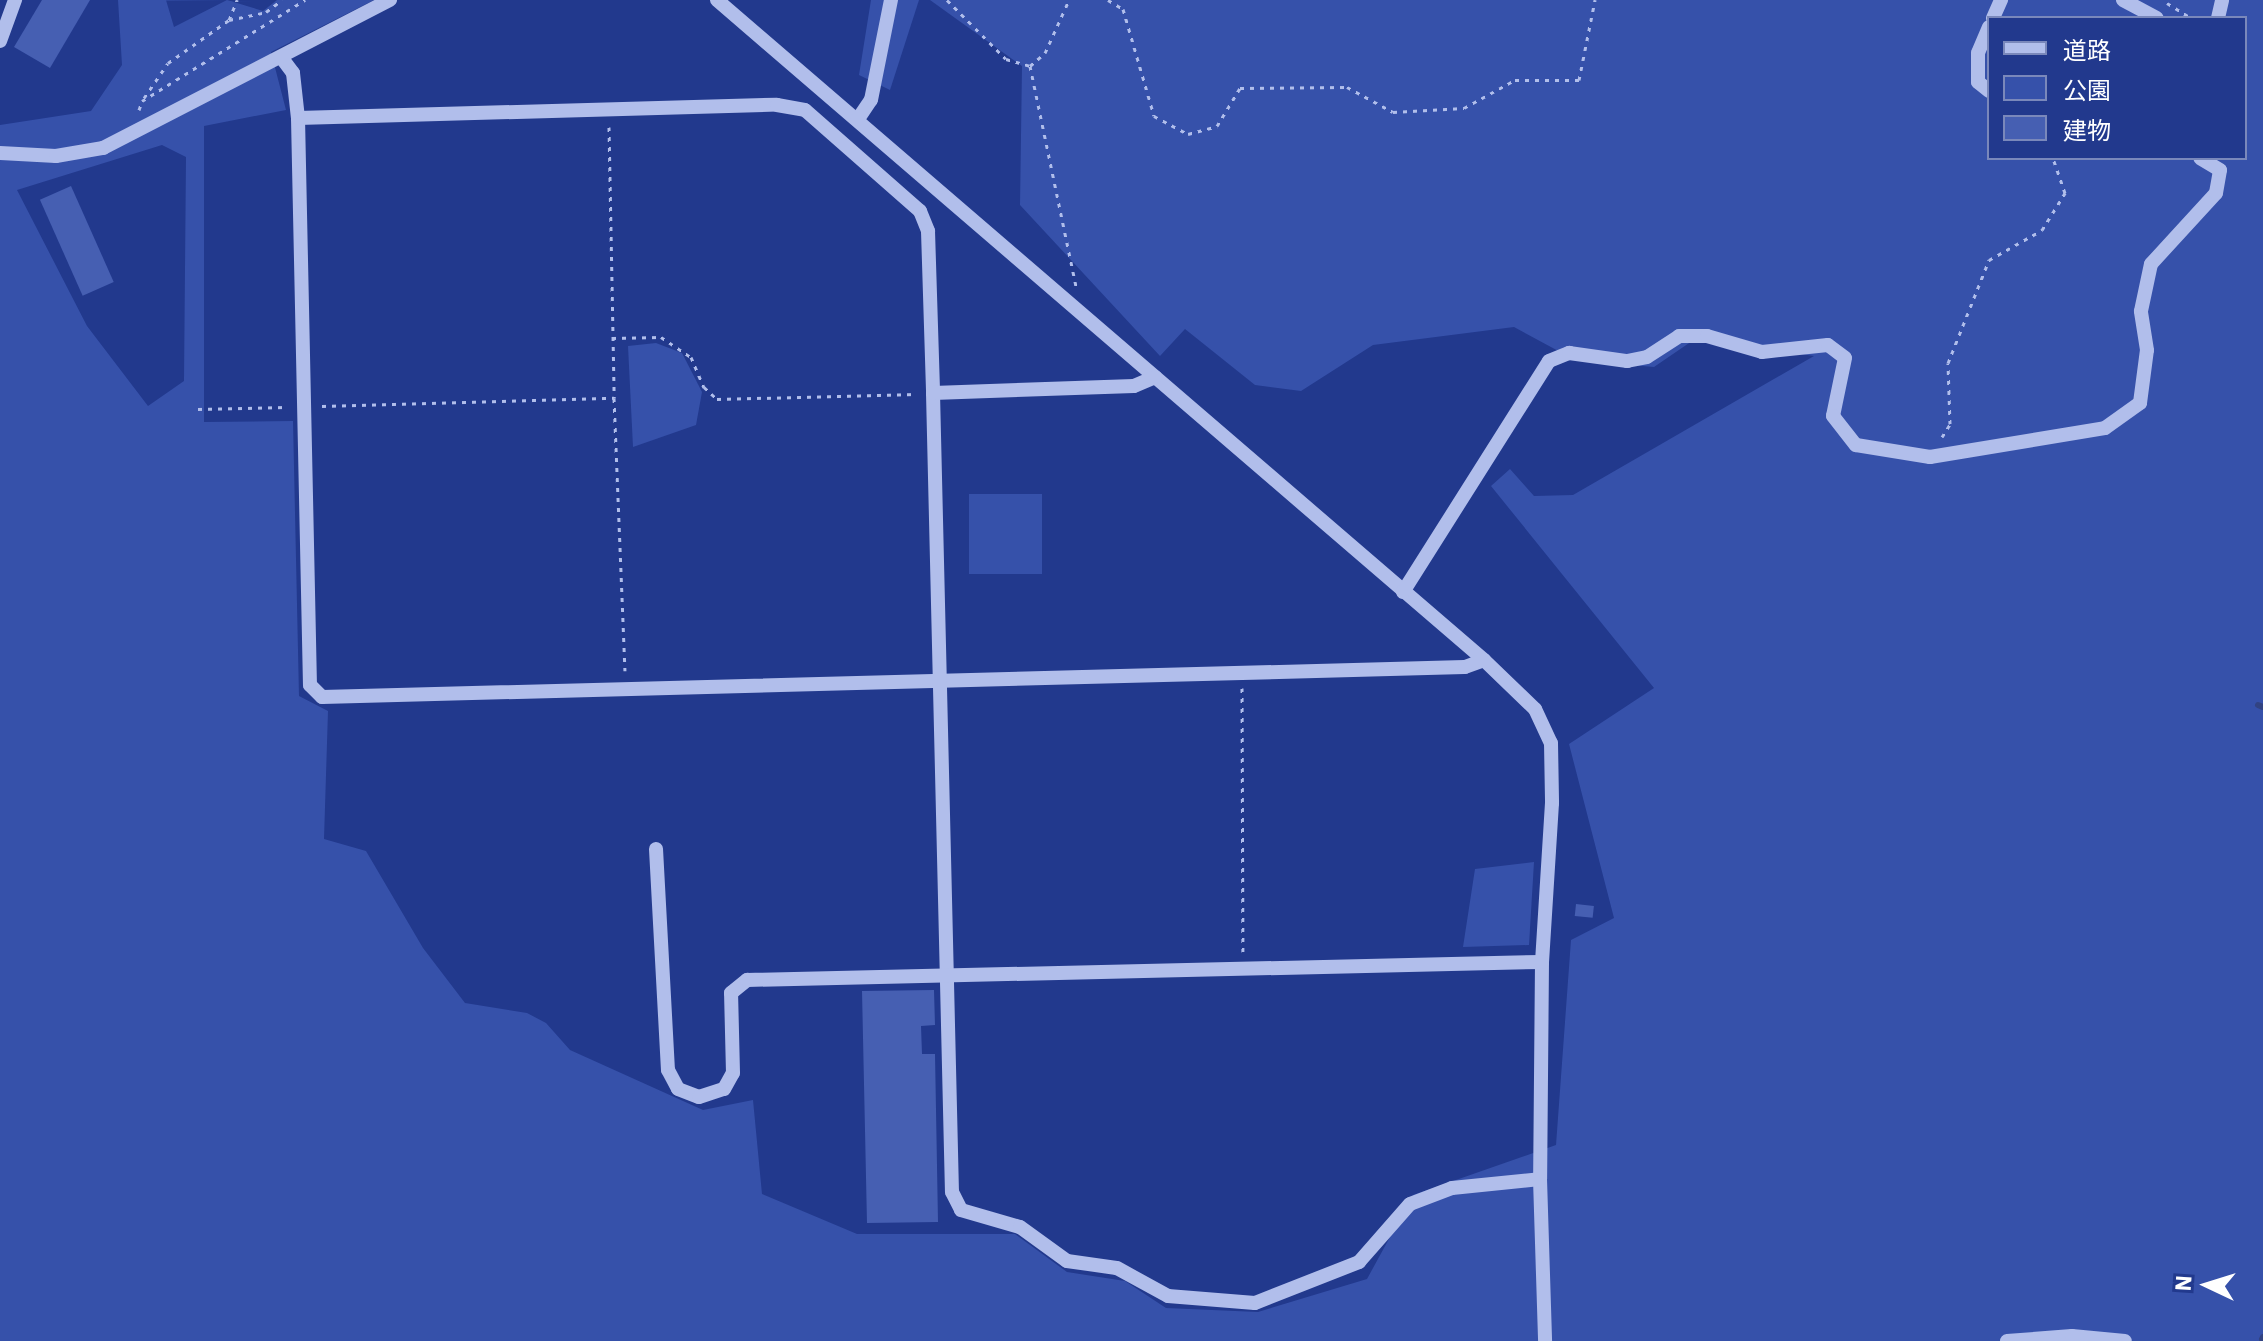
<!DOCTYPE html>
<meta charset="utf-8">
<style>
body{margin:0}
#map{position:relative;width:2263px;height:1341px;overflow:hidden;background:#22398d;font-family:"IBM Plex Sans","Noto Sans JP",sans-serif}
div>[style]{position:absolute}
.green>*{inset:0;background:#3651aa;transform-origin:0 0}
.stream>*{height:6px;margin:-3px;padding:0 3px;transform-origin:3px;border-radius:3px;background:#324382}
.building>*{inset:0;background:#465fb2;transform-origin:0 0}
.path>*{height:3px;margin-top:-1.5px;transform-origin:0;background:repeating-linear-gradient(90deg,#b1beeb 0 4px,transparent 0 10px)}
.minor>*{height:14px;margin:-7px;padding:0 7px;transform-origin:7px;border-radius:7px;background:#b1beeb}
span{translate:-50% -50%;white-space:nowrap;text-align:center;line-height:1.15;-webkit-text-stroke:6px #22398d;paint-order:stroke}
.legend{position:absolute;left:1987px;top:16px;width:260px;height:144px;box-sizing:border-box;background:#22398d;border:2px solid #7a88bb;margin:0;padding:10px 14px;list-style:none;font-size:24px;color:#fff}
.legend li{display:flex;align-items:center;gap:16px;height:40px}
.legend b{width:40px;border:2px solid #7a88bb}
.north{position:absolute;left:2167px;top:1245px;width:80px;height:80px;-webkit-text-stroke:6px #22398d;paint-order:stroke;rotate:274deg;font-size:22px;font-weight:700;line-height:32px;text-align:center;color:#fff}
.north::after{content:'';display:block;margin:auto;width:28px;height:36px;background:#fff;clip-path:polygon(50% 0,100% 100%,50% 72%,0 100%)}
</style>
<div id="map">
<div class="green">
<i style="clip-path:polygon(evenodd,118px 0,166px 0,174px 27px,227px 0,263px 11px,277px 0,374px 0,271px 52px,286px 110px,204px 126px,204px 422px,293px 421px,299px 696px,328px 711px,324px 839px,366px 851px,423px 948px,465px 1003px,527px 1013px,546px 1023px,570px 1050px,703px 1110px,753px 1100px,762px 1194px,857px 1234px,1015px 1234px,1067px 1272px,1125px 1281px,1166px 1308px,1258px 1312px,1367px 1279px,1413px 1195px,1556px 1145px,1571px 940px,1614px 918px,1569px 744px,1654px 688px,1491px 486px,1510px 469px,1534px 496px,1573px 495px,1814px 356px,1695px 339px,1654px 367px,1575px 360px,1514px 327px,1373px 345px,1301px 391px,1255px 385px,1185px 329px,1160px 356px,1020px 205px,1022px 66px,930px 0,2263px 0,2263px 1341px,0 1341px,0 125px,91px 111px,122px 65px,118px 0,1989px 18px,2245px 18px,2245px 158px,1989px 158px,1989px 18px,118px 0,162px 145px,186px 157px,184px 381px,148px 406px,87px 326px,17px 190px,162px 145px)"></i>
<i style="clip-path:polygon(871px 0,919px 0,890px 90px,859px 75px)"></i>
<i style="clip-path:polygon(656px 343px,682px 353px,702px 392px,696px 425px,633px 447px,628px 346px)"></i>
<i style="left:969px;top:494px;width:73px;height:80px"></i>
<i style="clip-path:polygon(1534px 862px,1529px 945px,1463px 947px,1475px 869px)"></i>
</div>
<div class="stream">
<i style="left:2258px;top:705px;width:5px;rotate:22deg"></i>
<i style="left:2262px;top:1339px;width:2px;rotate:-63deg"></i>
</div>
<div class="building">
<i style="clip-path:polygon(42px 0,90px 0,50px 68px,14px 47px)"></i>
<i style="left:71px;top:186px;width:105px;height:34px;rotate:66deg"></i>
<i style="left:1576px;top:904px;width:18px;height:12px;rotate:6deg"></i>
<i style="clip-path:polygon(934px 990px,935px 1025px,921px 1026px,922px 1054px,935px 1054px,938px 1222px,867px 1223px,862px 991px)"></i>
</div>
<div class="path">
<i style="left:947px;top:0;width:83px;rotate:45deg"></i>
<i style="left:1006px;top:59px;width:25px;rotate:16deg"></i>
<i style="left:1030px;top:66px;width:20px;rotate:-41deg"></i>
<i style="left:1045px;top:53px;width:58px;rotate:-65.6deg"></i>
<i style="left:1108px;top:0;width:17px;rotate:31deg"></i>
<i style="left:1123px;top:9px;width:111px;rotate:73.8deg"></i>
<i style="left:1154px;top:116px;width:38px;rotate:28deg"></i>
<i style="left:1188px;top:134px;width:30px;rotate:-15deg"></i>
<i style="left:1217px;top:126px;width:44px;rotate:-58.8deg"></i>
<i style="left:1240px;top:88px;width:107px;rotate:-0.5deg"></i>
<i style="left:1347px;top:87px;width:52px;rotate:28.5deg"></i>
<i style="left:1393px;top:112px;width:71px;rotate:-3.2deg"></i>
<i style="left:1464px;top:108px;width:58px;rotate:-28.8deg"></i>
<i style="left:1515px;top:80px;width:64px"></i>
<i style="left:1579px;top:80px;width:82px;rotate:-78.7deg"></i>
<i style="left:2167px;top:3px;width:28px;rotate:32deg"></i>
<i style="left:229px;top:20px;width:38px;rotate:-12deg"></i>
<i style="left:266px;top:12px;width:20px;rotate:-37deg"></i>
<i style="left:1030px;top:66px;width:226px;rotate:78.2deg"></i>
<i style="left:144px;top:98px;width:42px;rotate:-55.6deg"></i>
<i style="left:168px;top:63px;width:75px;rotate:-35.2deg"></i>
<i style="left:229px;top:20px;width:22px;rotate:-68deg"></i>
<i style="left:139px;top:110px;width:9px;rotate:-72deg"></i>
<i style="left:142px;top:101px;width:192px;rotate:-31.8deg"></i>
<i style="left:609px;top:127px;width:271px;rotate:88.9deg"></i>
<i style="left:614px;top:398px;width:273px;rotate:87.7deg"></i>
<i style="left:612px;top:338px;width:49px;rotate:-1.2deg"></i>
<i style="left:661px;top:337px;width:36px;rotate:34deg"></i>
<i style="left:691px;top:357px;width:33px;rotate:67deg"></i>
<i style="left:704px;top:387px;width:18px;rotate:43deg"></i>
<i style="left:717px;top:399px;width:200px;rotate:-1.4deg"></i>
<i style="left:322px;top:406px;width:292px;rotate:-1.6deg"></i>
<i style="left:198px;top:409px;width:89px;rotate:-1.3deg"></i>
<i style="left:1942px;top:437px;width:15px;rotate:-58deg"></i>
<i style="left:1950px;top:424px;width:61px;rotate:-91.9deg"></i>
<i style="left:1948px;top:363px;width:111px;rotate:-68.3deg"></i>
<i style="left:1989px;top:260px;width:61px;rotate:-29.5deg"></i>
<i style="left:2042px;top:230px;width:44px;rotate:-58.1deg"></i>
<i style="left:2065px;top:193px;width:37px;rotate:-109deg"></i>
<i style="left:1242px;top:688px;width:264px;rotate:89.8deg"></i>
</div>
<div class="minor">
<i style="left:717px;top:0;width:1012px;rotate:40.71deg"></i>
<i style="left:1484px;top:660px;width:71px;rotate:43.9deg"></i>
<i style="left:1535px;top:709px;width:38px;rotate:65deg"></i>
<i style="left:1551px;top:743px;width:60px;rotate:89deg"></i>
<i style="left:1552px;top:803px;width:159px;rotate:93.6deg"></i>
<i style="left:1542px;top:962px;width:217px;rotate:90.5deg"></i>
<i style="left:1540px;top:1179px;width:162px;rotate:88.2deg"></i>
<i style="left:2123px;top:0;width:38px;rotate:28deg"></i>
<i style="left:1993px;top:18px;width:20px;rotate:-66deg"></i>
<i style="left:2218px;top:18px;width:18px;rotate:-77deg"></i>
<i style="left:1989px;top:27px;width:28px;rotate:113deg"></i>
<i style="left:1978px;top:53px;width:29px;rotate:90deg"></i>
<i style="left:1978px;top:82px;width:14px;rotate:39deg"></i>
<i style="left:0;top:41px;width:44px;rotate:-69.9deg"></i>
<i style="left:281px;top:57px;width:20px;rotate:53deg"></i>
<i style="left:293px;top:73px;width:45px;rotate:83.7deg"></i>
<i style="left:298px;top:118px;width:567px;rotate:88.79deg"></i>
<i style="left:310px;top:685px;width:17px;rotate:45deg"></i>
<i style="left:322px;top:697px;width:1143px;rotate:-1.5deg"></i>
<i style="left:1465px;top:667px;width:20px;rotate:-20deg"></i>
<i style="left:298px;top:118px;width:479px;rotate:-1.6deg"></i>
<i style="left:777px;top:105px;width:28px;rotate:10deg"></i>
<i style="left:805px;top:110px;width:153px;rotate:41.3deg"></i>
<i style="left:920px;top:211px;width:22px;rotate:68deg"></i>
<i style="left:928px;top:231px;width:162px;rotate:88.2deg"></i>
<i style="left:933px;top:393px;width:799px;rotate:88.64deg"></i>
<i style="left:952px;top:1192px;width:20px;rotate:63deg"></i>
<i style="left:961px;top:1210px;width:61px;rotate:16.1deg"></i>
<i style="left:1020px;top:1227px;width:58px;rotate:35.9deg"></i>
<i style="left:1067px;top:1261px;width:50px;rotate:8deg"></i>
<i style="left:1117px;top:1268px;width:58px;rotate:28.8deg"></i>
<i style="left:1168px;top:1296px;width:87px;rotate:4.6deg"></i>
<i style="left:1255px;top:1303px;width:112px;rotate:-21.5deg"></i>
<i style="left:1359px;top:1262px;width:77px;rotate:-48.7deg"></i>
<i style="left:1410px;top:1204px;width:45px;rotate:-20.9deg"></i>
<i style="left:1452px;top:1188px;width:88px;rotate:-5.8deg"></i>
<i style="left:858px;top:119px;width:23px;rotate:-56deg"></i>
<i style="left:871px;top:100px;width:102px;rotate:-78.7deg"></i>
<i style="left:0;top:153px;width:56px;rotate:3.1deg"></i>
<i style="left:56px;top:156px;width:48px;rotate:-9.7deg"></i>
<i style="left:103px;top:148px;width:323px;rotate:-27.3deg"></i>
<i style="left:933px;top:393px;width:201px;rotate:-2deg"></i>
<i style="left:1134px;top:386px;width:23px;rotate:-23deg"></i>
<i style="left:1403px;top:592px;width:273px;rotate:-57.7deg"></i>
<i style="left:1549px;top:361px;width:22px;rotate:-22deg"></i>
<i style="left:1569px;top:353px;width:59px;rotate:7.9deg"></i>
<i style="left:1627px;top:361px;width:20px;rotate:-11deg"></i>
<i style="left:1647px;top:357px;width:38px;rotate:-33deg"></i>
<i style="left:1679px;top:336px;width:28px"></i>
<i style="left:1707px;top:336px;width:57px;rotate:16.2deg"></i>
<i style="left:1762px;top:352px;width:66px;rotate:-6.1deg"></i>
<i style="left:1828px;top:345px;width:21px;rotate:37deg"></i>
<i style="left:1845px;top:358px;width:59px;rotate:101.7deg"></i>
<i style="left:1833px;top:416px;width:37px;rotate:52deg"></i>
<i style="left:1856px;top:445px;width:75px;rotate:9.2deg"></i>
<i style="left:1930px;top:457px;width:177px;rotate:-9.4deg"></i>
<i style="left:2105px;top:428px;width:43px;rotate:-35.5deg"></i>
<i style="left:2140px;top:403px;width:53px;rotate:-82.5deg"></i>
<i style="left:2147px;top:350px;width:39px;rotate:-99deg"></i>
<i style="left:2141px;top:311px;width:48px;rotate:-78deg"></i>
<i style="left:2151px;top:264px;width:96px;rotate:-47.5deg"></i>
<i style="left:2216px;top:193px;width:23px;rotate:-80deg"></i>
<i style="left:2220px;top:170px;width:23px;rotate:-149deg"></i>
<i style="left:656px;top:849px;width:221px;rotate:86.9deg"></i>
<i style="left:668px;top:1070px;width:21px;rotate:62deg"></i>
<i style="left:678px;top:1089px;width:22px;rotate:21deg"></i>
<i style="left:699px;top:1097px;width:26px;rotate:-18deg"></i>
<i style="left:724px;top:1089px;width:18px;rotate:-61deg"></i>
<i style="left:733px;top:1073px;width:80px;rotate:-91.4deg"></i>
<i style="left:731px;top:993px;width:21px;rotate:-39deg"></i>
<i style="left:747px;top:980px;width:795px;rotate:-1.3deg"></i>
<i style="left:2007px;top:1341px;width:65px;rotate:-4.4deg"></i>
<i style="left:2072px;top:1336px;width:53px;rotate:5.4deg"></i>
</div>
<ul class="legend">
<li><b style="height:10px;background:#b1beeb"></b>道路</li>
<li><b style="height:22px;background:#3651aa"></b>公園</li>
<li><b style="height:22px;background:#465fb2"></b>建物</li>
</ul>
<div class="north">N</div>
</div>
